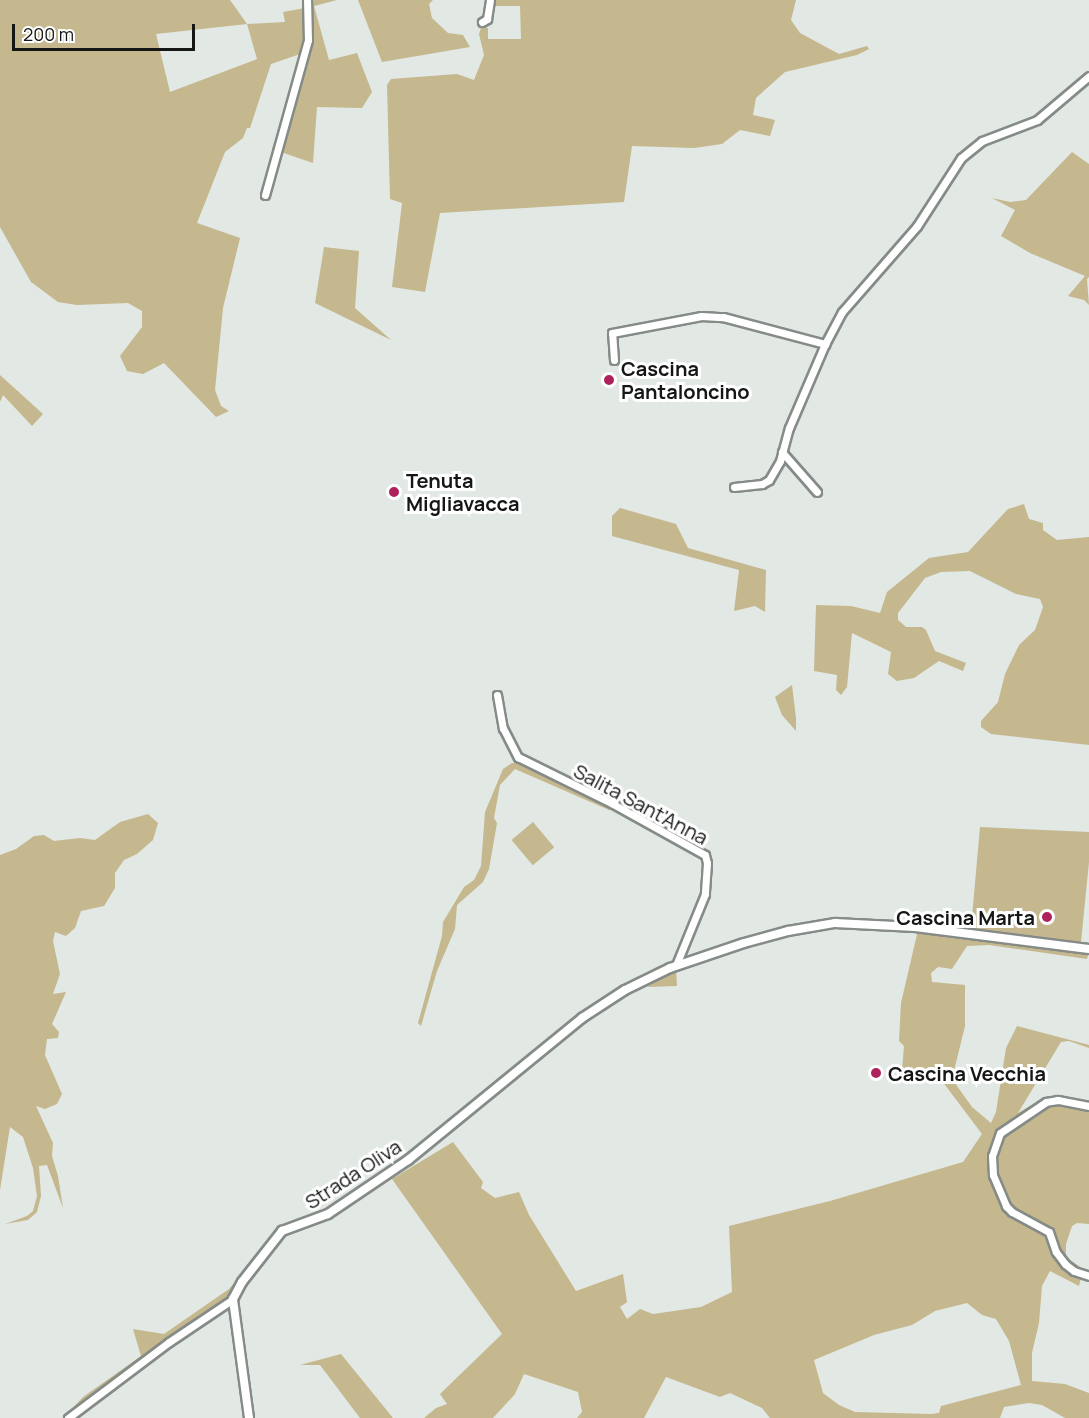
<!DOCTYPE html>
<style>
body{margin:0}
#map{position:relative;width:1089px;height:1418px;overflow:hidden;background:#e2e8e3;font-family:Manrope,sans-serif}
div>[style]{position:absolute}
.green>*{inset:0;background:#c5b78e;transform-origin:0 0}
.roads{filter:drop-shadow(2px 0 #858b86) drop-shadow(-2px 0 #858b86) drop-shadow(0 2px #858b86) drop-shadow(0 -2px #858b86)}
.minor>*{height:7px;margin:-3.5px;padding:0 3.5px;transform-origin:3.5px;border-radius:3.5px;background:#fff}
.tertiary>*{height:8px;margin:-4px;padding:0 4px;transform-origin:4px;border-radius:4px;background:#fff}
.dots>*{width:16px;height:16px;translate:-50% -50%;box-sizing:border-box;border:3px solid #fff;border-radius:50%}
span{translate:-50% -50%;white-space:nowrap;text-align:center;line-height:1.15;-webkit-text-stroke:6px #fff;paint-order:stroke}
.poi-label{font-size:20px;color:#141715;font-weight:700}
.left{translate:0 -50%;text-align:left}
.right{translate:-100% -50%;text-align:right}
.street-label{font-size:20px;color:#141715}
.scale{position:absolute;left:12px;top:24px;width:183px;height:27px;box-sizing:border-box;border:3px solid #141715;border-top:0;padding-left:8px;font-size:18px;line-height:21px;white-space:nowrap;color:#141715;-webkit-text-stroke:4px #fff;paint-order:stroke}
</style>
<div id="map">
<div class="green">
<i style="clip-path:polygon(evenodd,0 0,230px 0,247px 24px,285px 22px,283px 12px,310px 7px,308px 0,337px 0,314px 6px,329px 60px,357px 53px,372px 92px,362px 108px,317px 107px,313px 163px,272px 149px,303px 53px,271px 64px,250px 128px,247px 128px,243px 138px,225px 152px,197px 223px,240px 238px,223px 308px,215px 390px,221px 406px,229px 411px,216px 417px,164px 363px,143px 374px,127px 371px,120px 356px,142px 327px,142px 311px,128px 303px,77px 305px,58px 302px,31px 282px,0 227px,0 0,247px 24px,257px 59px,170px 92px,156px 34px,247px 24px)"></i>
<i style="clip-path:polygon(358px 0,433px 0,429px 4px,432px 18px,448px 33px,463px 35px,470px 47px,382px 62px)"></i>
<i style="clip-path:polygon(489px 0,796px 0,791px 20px,800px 33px,839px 54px,867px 46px,869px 49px,857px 55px,785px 72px,756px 98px,753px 115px,775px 120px,770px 136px,740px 130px,722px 144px,694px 148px,632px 146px,624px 202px,440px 213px,425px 292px,392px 287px,402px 203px,390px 199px,387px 85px,391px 79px,457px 74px,474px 80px,484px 55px,479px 34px,481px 28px,488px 28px,488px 39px,521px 39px,520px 6px,492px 6px)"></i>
<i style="clip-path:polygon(1072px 152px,1089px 164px,1089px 277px,1087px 279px,1089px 305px,1084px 300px,1068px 296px,1085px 276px,1030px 253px,1001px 236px,1015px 210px,992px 198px,1010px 202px,1026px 200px)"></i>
<i style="clip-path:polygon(324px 247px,359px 251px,355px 308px,391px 340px,315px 303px)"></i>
<i style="clip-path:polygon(0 375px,43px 414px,32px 426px,3px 395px,0 402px)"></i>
<i style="clip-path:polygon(1024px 504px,1029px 519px,1043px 523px,1043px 530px,1057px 540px,1089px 537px,1089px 745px,991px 734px,981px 727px,981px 721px,998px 702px,1005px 674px,1019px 645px,1035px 630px,1043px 607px,1040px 599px,1016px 594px,970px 571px,941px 572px,925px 578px,898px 613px,898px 620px,906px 627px,922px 627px,926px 630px,935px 651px,966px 663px,963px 671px,939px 661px,914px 678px,897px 681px,888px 674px,891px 652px,852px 633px,847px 687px,841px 695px,836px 690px,837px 675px,814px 671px,816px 605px,851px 606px,880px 613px,887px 592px,929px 558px,968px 552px,1008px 509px)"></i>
<i style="clip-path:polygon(620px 508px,676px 524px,688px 548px,766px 570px,765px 612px,755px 606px,734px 611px,739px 570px,612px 536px,612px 516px)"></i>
<i style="clip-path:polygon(792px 685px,796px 718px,796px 731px,782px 715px,775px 697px)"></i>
<i style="clip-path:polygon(512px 763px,522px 763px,614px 810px,609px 810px,515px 769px,500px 785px,494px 818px,497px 823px,489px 869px,483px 882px,457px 905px,455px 929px,437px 971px,421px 1026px,418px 1023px,442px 936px,443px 922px,464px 887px,474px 880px,481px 866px,485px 812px,503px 769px)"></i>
<i style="clip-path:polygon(148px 814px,158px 823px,153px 840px,137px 854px,124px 860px,115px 873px,115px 888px,104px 906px,81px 911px,75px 928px,66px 936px,55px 932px,53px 941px,60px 974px,53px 994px,66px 992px,52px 1024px,59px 1032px,58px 1038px,47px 1039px,45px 1055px,62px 1094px,57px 1104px,45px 1109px,36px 1106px,53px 1143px,52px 1156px,58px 1176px,63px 1208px,47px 1165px,39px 1166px,41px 1196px,37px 1212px,28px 1220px,5px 1224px,27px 1216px,33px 1211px,37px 1196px,33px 1168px,23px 1137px,10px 1127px,0 1190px,0 855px,16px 849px,34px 836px,44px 835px,54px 841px,80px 838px,95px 840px,120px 822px)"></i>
<i style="left:533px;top:822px;width:33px;height:28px;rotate:50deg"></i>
<i style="clip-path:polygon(980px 827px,1089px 832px,1089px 862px,1081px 942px,971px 928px)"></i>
<i style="clip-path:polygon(evenodd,918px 930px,1089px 951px,1087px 959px,989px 945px,967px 946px,952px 969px,938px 967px,931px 973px,932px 982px,965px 985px,965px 1026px,952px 1079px,972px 1107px,991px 1123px,996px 1112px,1006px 1048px,1017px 1026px,1089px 1045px,1089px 1048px,1069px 1041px,1061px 1042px,1018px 1113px,1047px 1096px,1089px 1103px,1089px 1224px,1077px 1223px,1072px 1226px,1066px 1244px,1066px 1257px,1083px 1269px,1079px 1286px,1050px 1271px,1042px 1286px,1039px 1323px,1032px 1353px,1032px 1381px,1065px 1384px,1089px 1393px,1089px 1418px,1065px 1418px,1042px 1405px,1029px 1403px,1004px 1407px,1000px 1418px,770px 1418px,762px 1408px,730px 1393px,720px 1397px,666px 1377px,644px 1418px,577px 1418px,582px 1412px,578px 1392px,524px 1374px,515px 1394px,493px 1418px,424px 1418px,436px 1408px,447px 1404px,440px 1394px,502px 1334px,392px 1179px,453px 1142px,483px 1182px,481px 1188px,495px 1198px,519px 1192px,529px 1215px,576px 1291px,623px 1274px,627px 1302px,620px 1307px,627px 1319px,640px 1309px,653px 1314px,701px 1307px,732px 1292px,729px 1226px,830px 1201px,963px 1162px,982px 1134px,933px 1069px,902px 1070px,904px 1046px,899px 1041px,901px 1003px,918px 930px,967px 1303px,982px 1315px,996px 1319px,1009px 1341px,1021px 1385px,941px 1406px,939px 1413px,931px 1414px,855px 1412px,839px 1405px,823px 1393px,814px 1360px,874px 1335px,912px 1325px,935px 1311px,967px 1303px)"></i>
<i style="clip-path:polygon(676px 969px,677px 986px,647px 987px)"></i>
<i style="clip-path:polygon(259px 1254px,231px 1296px,68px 1413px,83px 1397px,141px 1356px,133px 1329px,164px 1334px,229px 1289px)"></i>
<i style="clip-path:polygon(341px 1354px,393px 1418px,360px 1418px,320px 1365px,300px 1365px)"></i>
</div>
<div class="roads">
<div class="minor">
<i style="left:482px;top:22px;width:6px;rotate:-31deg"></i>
<i style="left:487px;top:19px;width:19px;rotate:-81deg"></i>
<i style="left:265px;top:195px;width:161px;rotate:-74.5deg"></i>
<i style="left:308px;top:40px;width:40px;rotate:-91.4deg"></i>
<i style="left:614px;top:360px;width:27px;rotate:-94deg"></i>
<i style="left:612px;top:333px;width:91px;rotate:-10.8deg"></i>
<i style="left:701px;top:316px;width:22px;rotate:3deg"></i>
<i style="left:723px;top:317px;width:106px;rotate:14.8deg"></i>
<i style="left:782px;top:452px;width:53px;rotate:48.8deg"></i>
<i style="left:734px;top:487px;width:28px;rotate:-6deg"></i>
<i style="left:762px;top:484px;width:8px;rotate:-30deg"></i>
<i style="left:769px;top:480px;width:22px;rotate:-60deg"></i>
<i style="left:780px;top:461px;width:34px;rotate:-75deg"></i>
<i style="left:789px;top:428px;width:91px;rotate:-66.8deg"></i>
<i style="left:825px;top:344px;width:36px;rotate:-62deg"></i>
<i style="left:842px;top:312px;width:114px;rotate:-48.9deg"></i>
<i style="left:917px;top:226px;width:81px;rotate:-57.1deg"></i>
<i style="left:961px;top:158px;width:27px;rotate:-39deg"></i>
<i style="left:982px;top:141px;width:59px;rotate:-20.9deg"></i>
<i style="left:1037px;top:120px;width:68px;rotate:-40.2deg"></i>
<i style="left:497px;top:695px;width:34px;rotate:80deg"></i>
<i style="left:503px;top:728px;width:33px;rotate:63deg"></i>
<i style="left:518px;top:757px;width:106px;rotate:26.3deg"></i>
<i style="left:613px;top:804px;width:105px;rotate:29deg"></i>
<i style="left:705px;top:855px;width:8px;rotate:76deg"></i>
<i style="left:707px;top:863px;width:31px;rotate:94deg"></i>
<i style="left:705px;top:894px;width:77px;rotate:112.2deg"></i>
<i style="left:1089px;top:1106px;width:32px;rotate:-169deg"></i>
<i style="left:1058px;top:1100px;width:12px;rotate:171deg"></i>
<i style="left:1046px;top:1102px;width:55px;rotate:146deg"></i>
<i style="left:1000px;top:1133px;width:24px;rotate:109deg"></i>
<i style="left:992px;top:1156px;width:19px;rotate:87deg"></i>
<i style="left:993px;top:1175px;width:34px;rotate:67deg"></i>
<i style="left:1006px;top:1206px;width:8px;rotate:45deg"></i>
<i style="left:1012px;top:1212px;width:42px;rotate:28.4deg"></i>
<i style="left:1049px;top:1232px;width:21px;rotate:71deg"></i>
<i style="left:1056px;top:1252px;width:15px;rotate:53deg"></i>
<i style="left:1065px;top:1264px;width:11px;rotate:38deg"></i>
<i style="left:1074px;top:1271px;width:16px;rotate:18deg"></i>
<i style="left:68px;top:1418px;width:126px;rotate:-37deg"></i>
<i style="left:169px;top:1342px;width:77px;rotate:-33.9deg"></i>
</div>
<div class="tertiary">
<i style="left:249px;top:1418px;width:120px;rotate:-97.7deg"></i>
<i style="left:233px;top:1299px;width:19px;rotate:-62deg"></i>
<i style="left:242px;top:1282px;width:65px;rotate:-51.9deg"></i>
<i style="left:282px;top:1231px;width:49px;rotate:-20.3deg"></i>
<i style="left:328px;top:1214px;width:97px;rotate:-34deg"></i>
<i style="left:408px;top:1160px;width:225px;rotate:-39.2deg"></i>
<i style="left:582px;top:1018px;width:51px;rotate:-33.1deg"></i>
<i style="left:625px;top:990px;width:50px;rotate:-26.1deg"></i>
<i style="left:670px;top:968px;width:78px;rotate:-18.7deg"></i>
<i style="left:744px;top:943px;width:46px;rotate:-15.3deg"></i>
<i style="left:788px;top:931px;width:48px;rotate:-9.7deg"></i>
<i style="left:835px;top:923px;width:80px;rotate:2.9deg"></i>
<i style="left:915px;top:927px;width:175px;rotate:7.2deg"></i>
</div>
</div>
<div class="dots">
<i style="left:609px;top:380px;background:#ae215b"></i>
<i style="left:394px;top:492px;background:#ae215b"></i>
<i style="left:1047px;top:917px;background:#ae215b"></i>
<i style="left:876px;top:1073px;background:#ae215b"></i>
</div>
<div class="poi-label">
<span class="left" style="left:621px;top:380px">Cascina<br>Pantaloncino</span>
<span class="left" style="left:406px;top:492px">Tenuta<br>Migliavacca</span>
<span class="right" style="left:1035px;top:917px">Cascina Marta</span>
<span class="left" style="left:888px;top:1073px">Cascina Vecchia</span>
</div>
<div class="street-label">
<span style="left:641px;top:804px;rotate:28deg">Salita Sant'Anna</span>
<span style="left:353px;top:1174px;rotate:-33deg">Strada Oliva</span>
</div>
<div class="scale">200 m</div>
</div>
